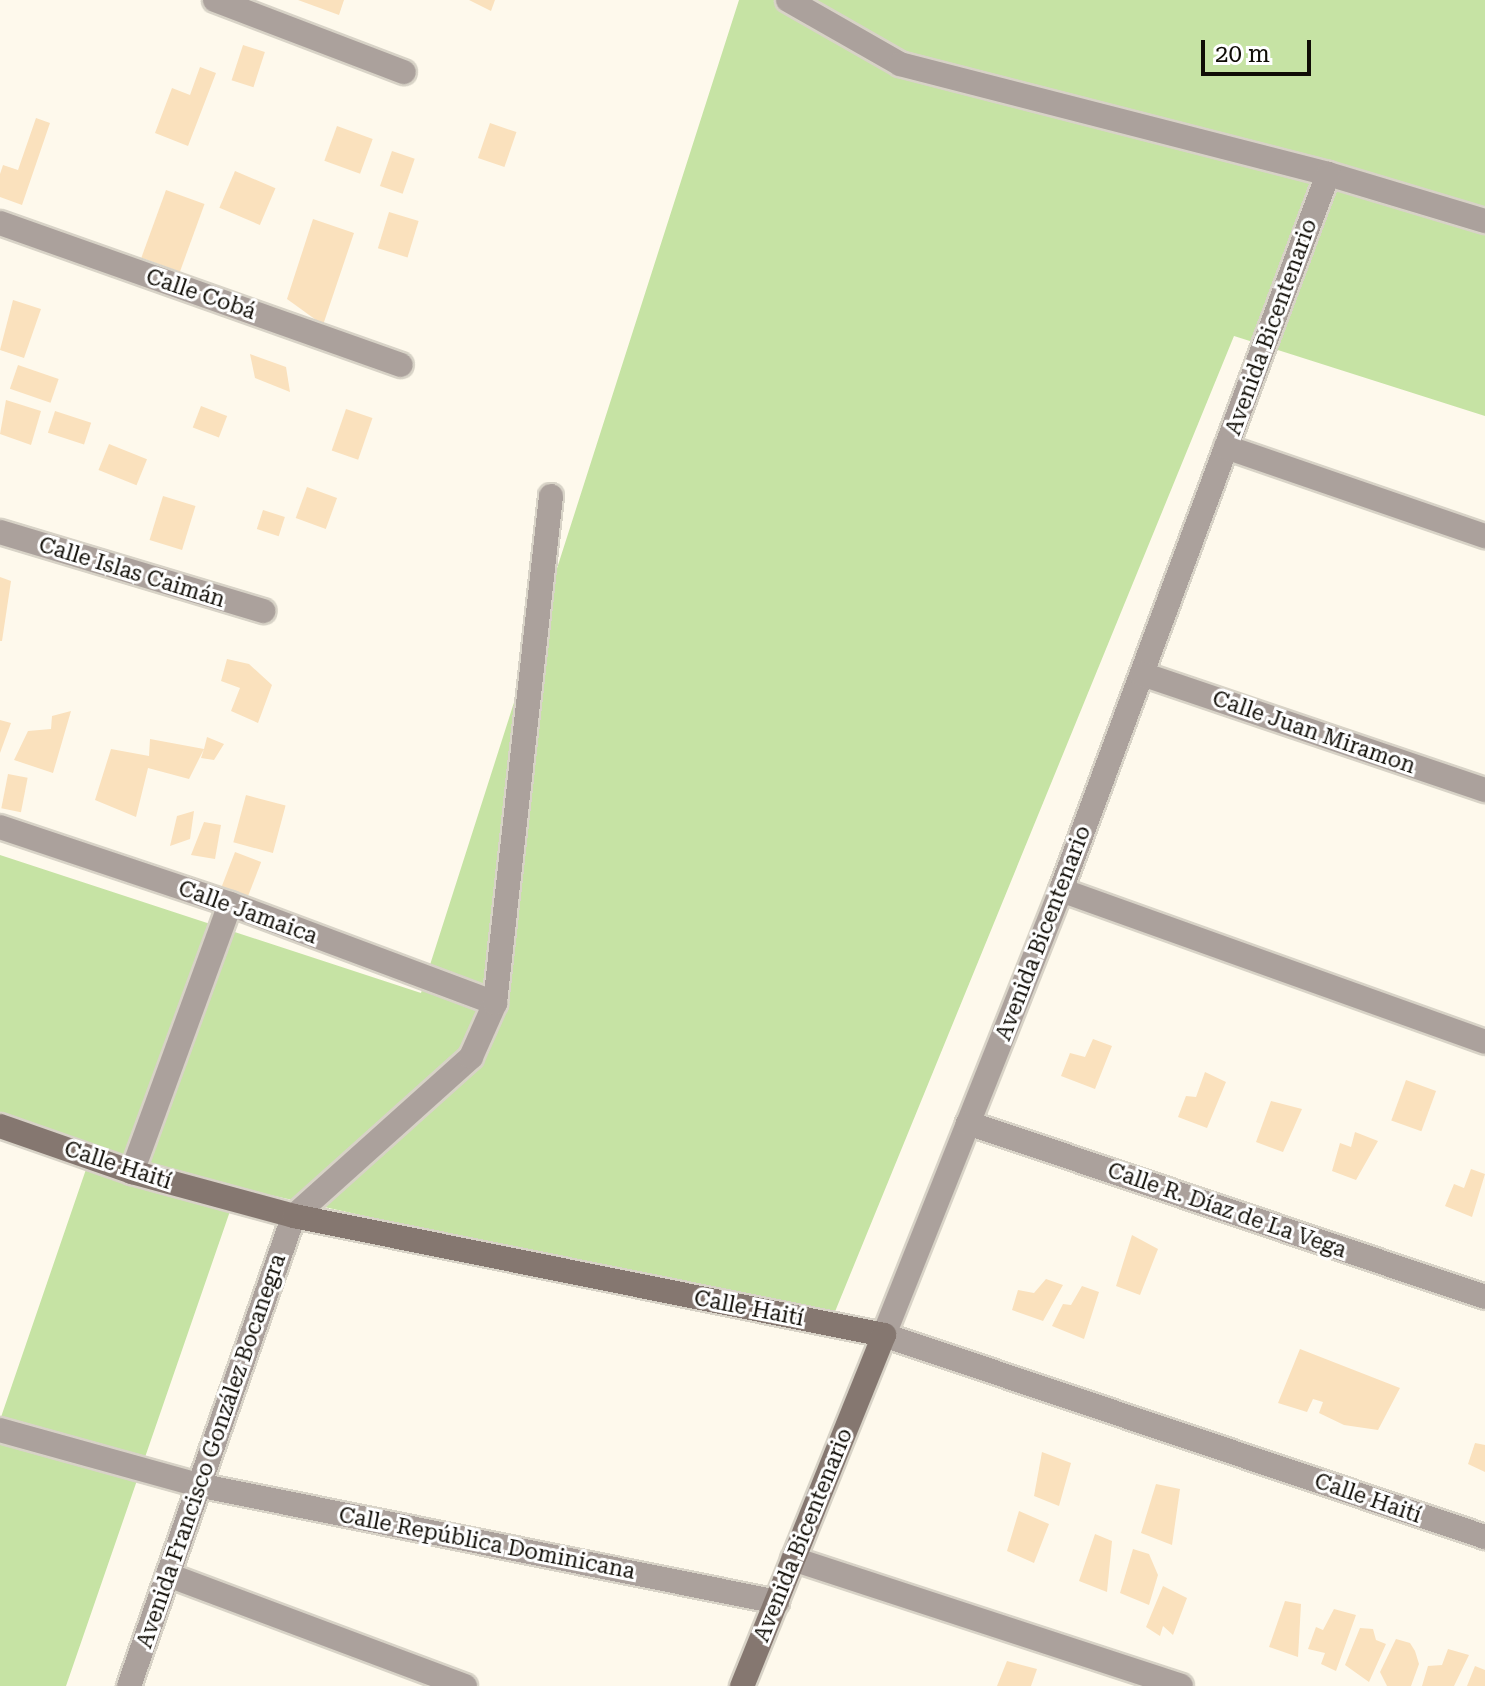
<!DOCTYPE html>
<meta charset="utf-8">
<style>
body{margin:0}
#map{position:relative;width:1485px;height:1686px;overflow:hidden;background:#fef9ec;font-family:"Roboto Serif",serif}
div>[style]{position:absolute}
.green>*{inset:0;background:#c6e3a4}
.building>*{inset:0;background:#fae1bd;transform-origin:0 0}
.roads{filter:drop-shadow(2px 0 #d8d3c7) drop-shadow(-2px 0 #d8d3c7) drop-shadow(0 2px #d8d3c7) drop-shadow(0 -2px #d8d3c7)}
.street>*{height:24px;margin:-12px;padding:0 12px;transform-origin:12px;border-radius:12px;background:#aba19c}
.secondary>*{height:24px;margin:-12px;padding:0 12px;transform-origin:12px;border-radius:12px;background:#857770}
span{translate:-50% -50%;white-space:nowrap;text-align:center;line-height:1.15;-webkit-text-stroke:6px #fff;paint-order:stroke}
.street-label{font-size:22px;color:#100d06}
.scale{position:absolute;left:1201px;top:40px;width:110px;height:36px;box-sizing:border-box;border:4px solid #100d06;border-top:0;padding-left:10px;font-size:24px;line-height:28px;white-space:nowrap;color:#100d06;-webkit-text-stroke:6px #fff;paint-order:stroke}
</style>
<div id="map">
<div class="green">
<i style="clip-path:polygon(739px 0,1485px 0,1485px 416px,1234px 336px,832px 1319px,238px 1188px,66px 1686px,0 1686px,0 1420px,94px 1146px,0 1113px,0 855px,421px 993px)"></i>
</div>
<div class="building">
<i style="clip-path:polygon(298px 0,344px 0,339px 15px)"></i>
<i style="clip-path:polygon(469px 0,495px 0,491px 11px)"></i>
<i style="left:243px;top:45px;width:23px;height:37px;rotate:18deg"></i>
<i style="clip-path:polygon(200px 67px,216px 73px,188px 146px,155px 133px,172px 88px,190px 95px)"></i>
<i style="clip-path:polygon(36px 118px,50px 123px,22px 205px,0 197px,0 174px,3px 165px,18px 170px)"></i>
<i style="left:490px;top:123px;width:28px;height:37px;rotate:19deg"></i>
<i style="left:337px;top:126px;width:38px;height:37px;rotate:20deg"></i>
<i style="left:392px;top:151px;width:24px;height:37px;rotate:19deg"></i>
<i style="left:235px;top:171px;width:44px;height:40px;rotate:23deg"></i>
<i style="left:166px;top:190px;width:41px;height:72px;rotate:20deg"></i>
<i style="left:389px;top:212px;width:31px;height:38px;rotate:17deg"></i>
<i style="clip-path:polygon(313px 219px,354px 233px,323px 325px,287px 299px)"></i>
<i style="clip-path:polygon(13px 300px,41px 309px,24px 358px,0 350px)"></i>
<i style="clip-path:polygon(250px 354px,286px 367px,290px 392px,255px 378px)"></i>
<i style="left:18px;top:365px;width:43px;height:25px;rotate:19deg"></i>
<i style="clip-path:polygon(6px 400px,41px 411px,31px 445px,0 434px)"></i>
<i style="left:201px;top:406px;width:28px;height:23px;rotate:21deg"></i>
<i style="left:346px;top:409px;width:28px;height:44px;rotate:19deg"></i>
<i style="left:55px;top:411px;width:38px;height:23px;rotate:18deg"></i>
<i style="left:109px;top:444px;width:41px;height:28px;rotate:22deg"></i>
<i style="left:307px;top:487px;width:32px;height:33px;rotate:20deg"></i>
<i style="left:163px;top:496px;width:34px;height:46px;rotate:17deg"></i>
<i style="left:263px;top:510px;width:23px;height:20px;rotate:18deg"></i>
<i style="clip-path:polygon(0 577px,11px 581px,2px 641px,0 641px)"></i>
<i style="clip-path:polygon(227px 659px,249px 664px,272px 685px,258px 723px,231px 711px,240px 688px,221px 681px)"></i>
<i style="clip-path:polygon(71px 711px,53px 773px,14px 760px,28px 731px,51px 729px,52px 716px)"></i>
<i style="clip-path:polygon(0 720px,11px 723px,0 753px)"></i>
<i style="clip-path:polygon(207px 737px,224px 744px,214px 760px,201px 758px,204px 749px,189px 779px,148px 768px,136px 817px,95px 800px,111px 749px,149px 756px,150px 739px,204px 749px)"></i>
<i style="left:8px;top:774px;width:20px;height:35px;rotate:11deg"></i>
<i style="left:246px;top:795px;width:41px;height:49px;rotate:15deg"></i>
<i style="clip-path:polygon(194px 811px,190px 839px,170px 846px,177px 816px)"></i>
<i style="clip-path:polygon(204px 822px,221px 825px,215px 859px,191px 855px)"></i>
<i style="left:235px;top:852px;width:28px;height:37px;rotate:21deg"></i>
<i style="clip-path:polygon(1093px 1039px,1112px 1046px,1095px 1089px,1061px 1076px,1070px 1053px,1085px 1057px)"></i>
<i style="clip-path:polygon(1205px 1072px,1226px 1082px,1207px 1128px,1178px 1117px,1186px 1096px,1196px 1097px)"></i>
<i style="left:1406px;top:1080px;width:32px;height:43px;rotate:20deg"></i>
<i style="clip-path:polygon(1271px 1101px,1302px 1109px,1283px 1152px,1256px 1142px)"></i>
<i style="clip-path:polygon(1355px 1132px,1378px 1141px,1356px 1180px,1332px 1171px,1340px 1143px,1351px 1147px)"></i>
<i style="clip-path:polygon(1471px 1169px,1485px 1174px,1472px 1217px,1445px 1206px,1454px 1184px,1464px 1188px)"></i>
<i style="clip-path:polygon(1132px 1235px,1158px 1249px,1140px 1295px,1116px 1286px)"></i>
<i style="clip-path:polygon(1046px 1279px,1063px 1285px,1043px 1321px,1012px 1310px,1018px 1290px,1034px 1293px)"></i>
<i style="clip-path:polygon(1082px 1286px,1099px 1292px,1084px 1339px,1052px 1326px,1063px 1304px,1071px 1305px)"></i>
<i style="clip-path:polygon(1300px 1349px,1400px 1388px,1378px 1430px,1344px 1425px,1319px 1413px,1323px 1402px,1313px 1399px,1307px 1412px,1278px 1403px)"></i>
<i style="clip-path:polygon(1475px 1443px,1485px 1445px,1485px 1472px,1468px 1464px)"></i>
<i style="clip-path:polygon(1042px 1452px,1071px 1463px,1059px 1506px,1034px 1496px)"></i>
<i style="clip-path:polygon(1156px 1484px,1180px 1489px,1172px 1545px,1141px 1533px)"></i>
<i style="clip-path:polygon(1019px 1511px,1049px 1524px,1034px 1563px,1007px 1551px)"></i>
<i style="clip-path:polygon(1095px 1534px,1112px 1541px,1107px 1592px,1079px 1581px)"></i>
<i style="clip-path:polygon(1133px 1549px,1149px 1554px,1158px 1575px,1149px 1605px,1120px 1593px)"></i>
<i style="clip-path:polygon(1163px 1586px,1187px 1598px,1173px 1635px,1163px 1626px,1160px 1636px,1146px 1627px)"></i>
<i style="clip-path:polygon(1285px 1601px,1301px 1604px,1298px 1657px,1269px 1647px)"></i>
<i style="clip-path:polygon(1334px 1609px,1356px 1615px,1336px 1671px,1321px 1664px,1325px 1653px,1308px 1649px,1316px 1627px,1323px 1630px)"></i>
<i style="clip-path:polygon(1360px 1628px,1373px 1629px,1376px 1640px,1386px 1644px,1369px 1682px,1345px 1665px)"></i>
<i style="clip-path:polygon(1396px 1639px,1410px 1643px,1415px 1651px,1419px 1664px,1411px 1686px,1387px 1686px,1380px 1672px)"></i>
<i style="clip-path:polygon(1448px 1649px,1469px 1655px,1454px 1686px,1422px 1686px,1428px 1666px,1442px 1665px)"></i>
<i style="clip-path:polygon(1007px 1661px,1037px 1669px,1031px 1686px,997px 1686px)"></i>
<i style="clip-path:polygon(1475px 1666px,1485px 1670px,1485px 1686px,1467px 1686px)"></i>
</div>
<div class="roads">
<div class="street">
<i style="left:215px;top:0;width:202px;rotate:20.9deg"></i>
<i style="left:788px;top:0;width:129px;rotate:29.7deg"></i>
<i style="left:900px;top:64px;width:442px;rotate:14.4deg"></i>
<i style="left:1328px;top:174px;width:164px;rotate:16.7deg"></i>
<i style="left:1328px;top:174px;width:764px;rotate:110.45deg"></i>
<i style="left:1061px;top:890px;width:479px;rotate:111.7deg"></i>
<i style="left:884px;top:1335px;width:634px;rotate:18.58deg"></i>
<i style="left:0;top:223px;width:425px;rotate:19.5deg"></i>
<i style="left:1226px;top:447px;width:274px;rotate:19deg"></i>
<i style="left:0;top:532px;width:275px;rotate:16.7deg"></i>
<i style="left:1142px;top:674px;width:362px;rotate:18.7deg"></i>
<i style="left:0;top:827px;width:243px;rotate:18.5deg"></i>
<i style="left:230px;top:904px;width:283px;rotate:20.5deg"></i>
<i style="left:1061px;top:890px;width:450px;rotate:19.7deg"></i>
<i style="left:968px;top:1123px;width:545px;rotate:18.6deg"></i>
<i style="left:132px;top:1172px;width:285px;rotate:-69.9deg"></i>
<i style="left:0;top:1430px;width:205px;rotate:15.5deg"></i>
<i style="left:198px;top:1485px;width:591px;rotate:11.42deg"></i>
<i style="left:793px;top:1559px;width:408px;rotate:18.1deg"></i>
<i style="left:168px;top:1575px;width:317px;rotate:20.5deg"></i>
<i style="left:129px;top:1686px;width:498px;rotate:-70.7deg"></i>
<i style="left:294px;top:1216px;width:238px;rotate:-41.9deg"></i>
<i style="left:471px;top:1057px;width:59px;rotate:-66deg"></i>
<i style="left:495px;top:1003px;width:510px;rotate:-83.7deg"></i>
</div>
<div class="secondary">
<i style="left:0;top:1126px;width:140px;rotate:19.2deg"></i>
<i style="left:132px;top:1172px;width:168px;rotate:15.2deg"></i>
<i style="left:294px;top:1216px;width:602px;rotate:11.4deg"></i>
<i style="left:884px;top:1335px;width:379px;rotate:112deg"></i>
</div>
</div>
<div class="street-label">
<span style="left:201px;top:294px;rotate:19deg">Calle Cobá</span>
<span style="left:1271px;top:327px;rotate:-70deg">Avenida Bicentenario</span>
<span style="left:132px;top:572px;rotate:17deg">Calle Islas Caimán</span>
<span style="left:1314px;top:732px;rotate:19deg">Calle Juan Miramon</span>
<span style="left:248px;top:912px;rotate:20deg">Calle Jamaica</span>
<span style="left:1043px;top:933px;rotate:-69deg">Avenida Bicentenario</span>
<span style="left:118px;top:1165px;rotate:18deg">Calle Haití</span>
<span style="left:1227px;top:1210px;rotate:19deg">Calle R. Díaz de La Vega</span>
<span style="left:749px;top:1308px;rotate:11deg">Calle Haití</span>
<span style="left:211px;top:1451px;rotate:-71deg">Avenida Francisco González Bocanegra</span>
<span style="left:1368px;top:1498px;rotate:19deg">Calle Haití</span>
<span style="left:803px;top:1535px;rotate:-68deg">Avenida Bicentenario</span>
<span style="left:487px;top:1543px;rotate:11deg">Calle República Dominicana</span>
</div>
<div class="scale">20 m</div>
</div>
